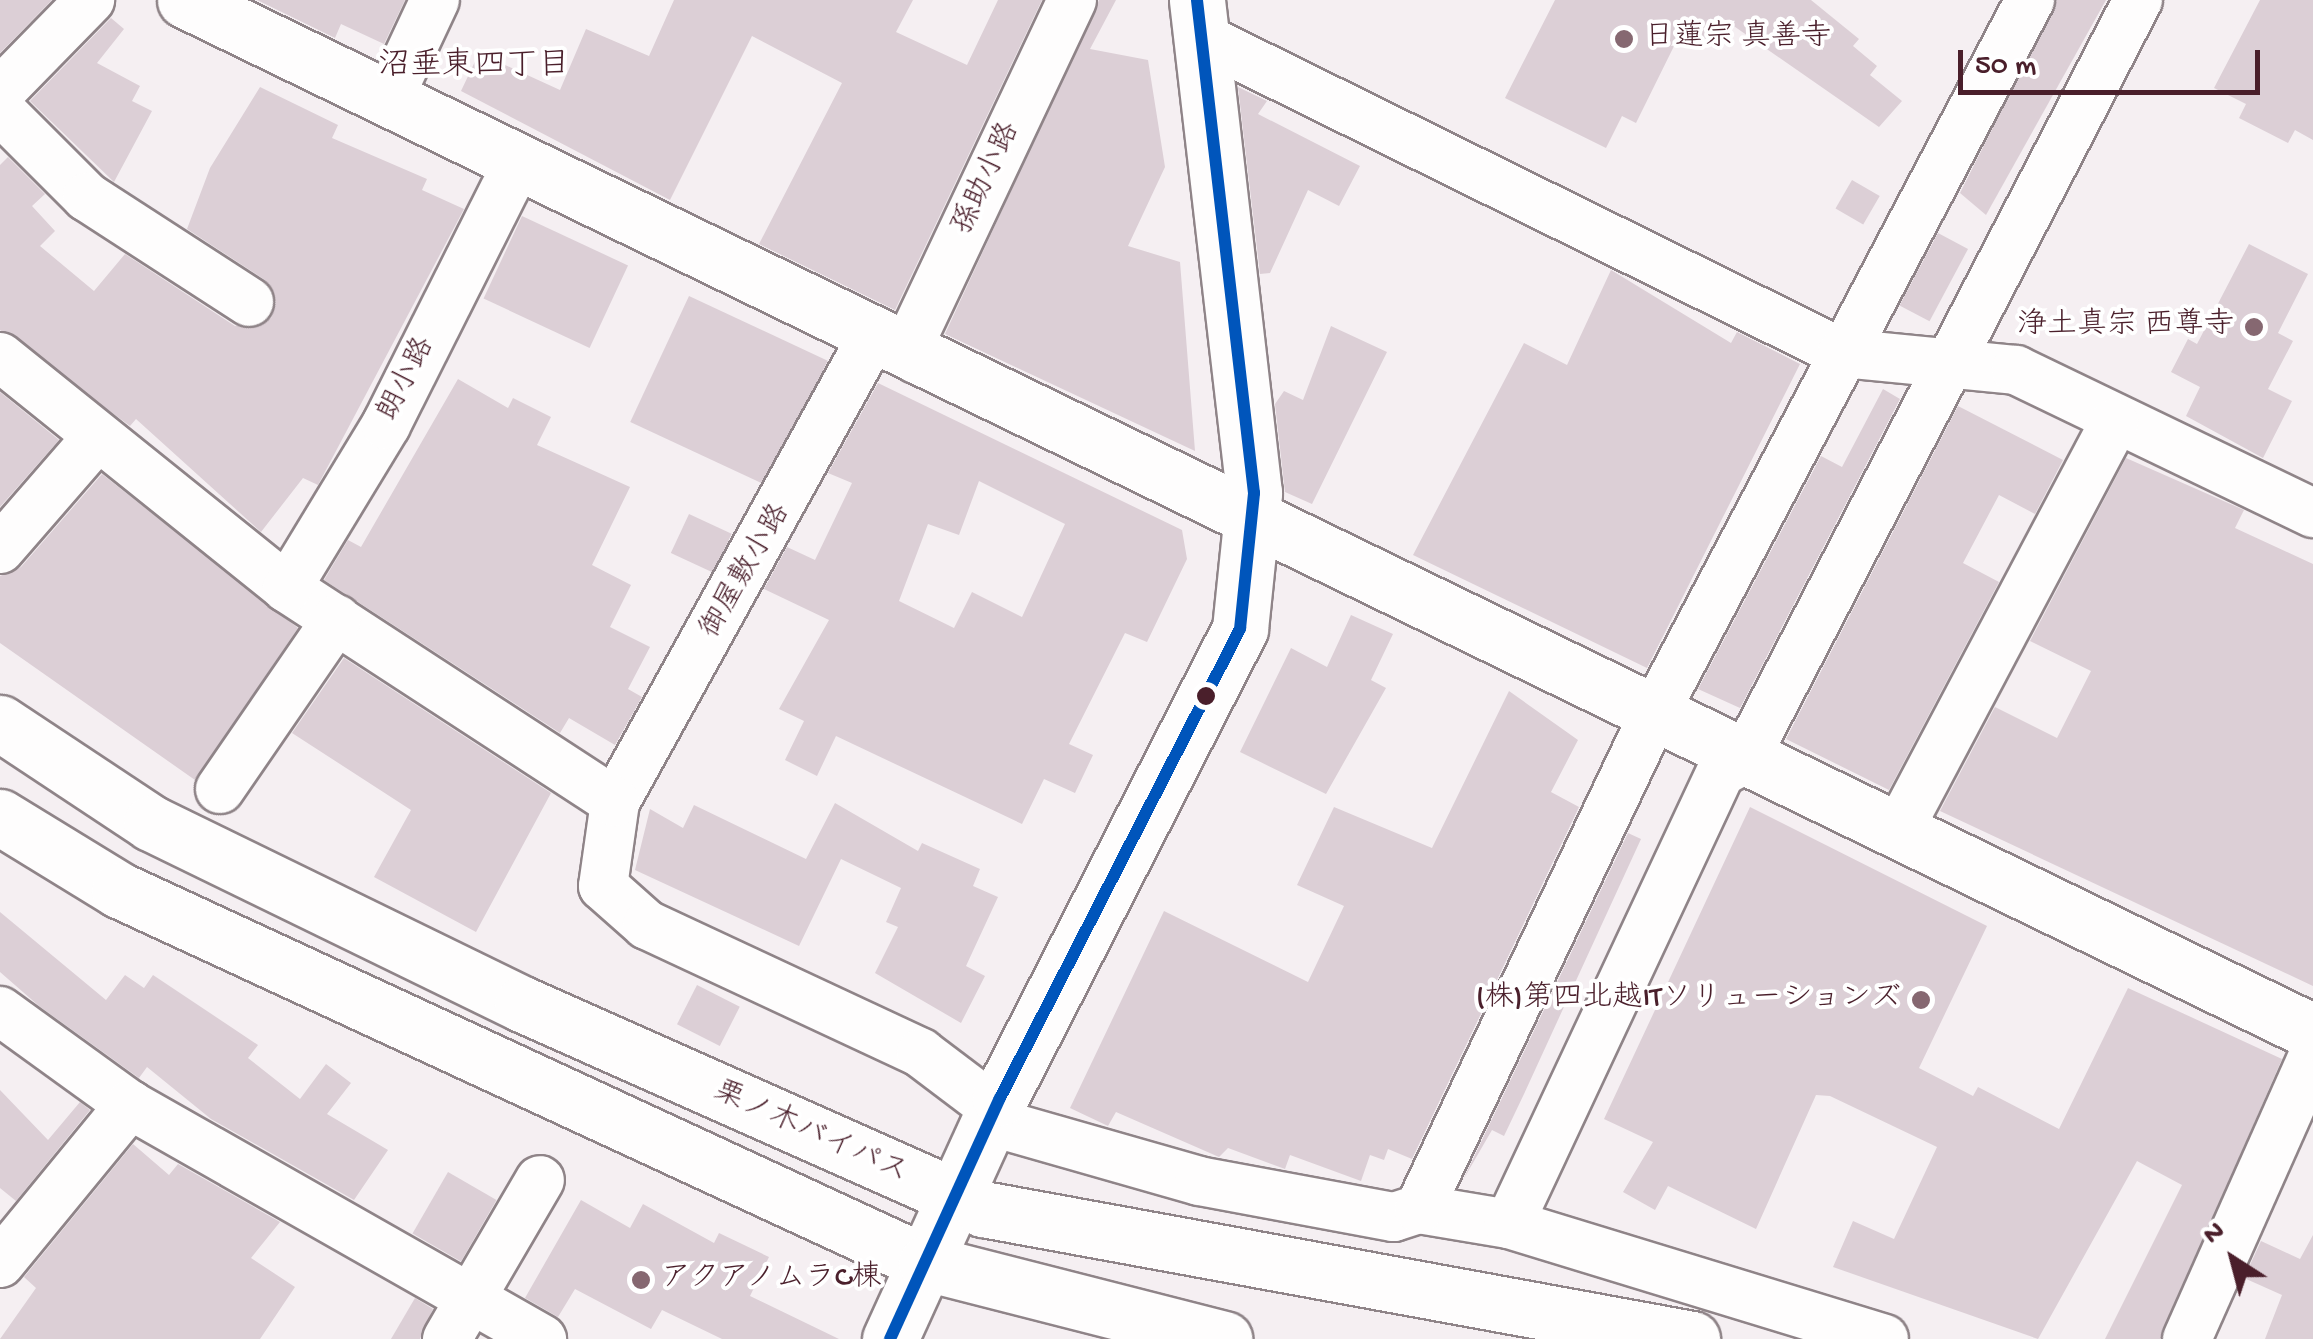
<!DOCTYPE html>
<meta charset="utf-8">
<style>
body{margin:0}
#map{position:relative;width:2313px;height:1339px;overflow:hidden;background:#f5eff2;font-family:"Gochi Hand","Klee One",sans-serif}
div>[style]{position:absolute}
.building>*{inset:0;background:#dccfd6;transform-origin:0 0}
.roads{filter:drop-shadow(2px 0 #8f8488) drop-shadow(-2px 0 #8f8488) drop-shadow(0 2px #8f8488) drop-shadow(0 -2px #8f8488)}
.minor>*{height:48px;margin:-24px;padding:0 24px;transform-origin:24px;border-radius:24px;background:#fefdfd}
.tertiary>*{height:55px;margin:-27.5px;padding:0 27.5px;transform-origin:27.5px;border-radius:27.5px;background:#fefdfd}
.secondary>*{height:55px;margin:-27.5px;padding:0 27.5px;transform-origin:27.5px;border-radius:27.5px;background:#fefdfd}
.bus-1>*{height:12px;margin:-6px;padding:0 6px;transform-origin:6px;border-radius:6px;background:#05b}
.dots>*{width:28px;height:28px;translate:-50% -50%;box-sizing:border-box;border:5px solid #fff;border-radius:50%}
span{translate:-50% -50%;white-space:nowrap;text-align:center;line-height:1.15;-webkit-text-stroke:8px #fff;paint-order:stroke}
.poi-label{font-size:30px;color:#4a1f2b}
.left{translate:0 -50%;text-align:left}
.right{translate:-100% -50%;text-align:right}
.street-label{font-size:30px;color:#4a1f2b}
.neighbourhood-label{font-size:32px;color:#4a1f2b}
.north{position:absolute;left:2183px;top:1209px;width:100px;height:100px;-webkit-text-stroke:8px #fff;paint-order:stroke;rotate:324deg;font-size:28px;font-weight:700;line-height:40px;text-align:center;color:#4a1f2b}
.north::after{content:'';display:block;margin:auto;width:35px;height:45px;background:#4a1f2b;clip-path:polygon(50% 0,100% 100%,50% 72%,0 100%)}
.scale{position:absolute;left:1958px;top:50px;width:302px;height:45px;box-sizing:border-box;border:5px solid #4a1f2b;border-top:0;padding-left:12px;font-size:30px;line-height:35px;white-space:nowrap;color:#4a1f2b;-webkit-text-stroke:8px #fff;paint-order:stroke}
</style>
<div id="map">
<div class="building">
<i style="clip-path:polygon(0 0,52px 0,0 53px)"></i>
<i style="clip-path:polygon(257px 0,405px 0,384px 44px,341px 24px,335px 38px)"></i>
<i style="clip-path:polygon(674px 0,913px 0,896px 32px,967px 65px,998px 0,1042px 0,895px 310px,759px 244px,842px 83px,752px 36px,670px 200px,461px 91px,479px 53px,560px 90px,586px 29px,649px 56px)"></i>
<i style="clip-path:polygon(1099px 0,1116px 0,1090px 49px,1148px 60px,1165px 167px,1128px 246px,1180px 262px,1195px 451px,945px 334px)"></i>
<i style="clip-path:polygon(1555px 0,1811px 0,1859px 39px,1853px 46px,1877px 66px,1870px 75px,1902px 101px,1879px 127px,1718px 15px,1700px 49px,1678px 38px,1636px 123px,1622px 116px,1606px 148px,1505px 98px)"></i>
<i style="clip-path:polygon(2057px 0,2106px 0,1986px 215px,1960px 193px)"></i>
<i style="clip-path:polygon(2260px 0,2313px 0,2313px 140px,2295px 130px,2288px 143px,2239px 118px,2246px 104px,2214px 88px)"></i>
<i style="clip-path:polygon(111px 18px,124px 29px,97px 63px,140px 86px,132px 101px,152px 111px,114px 182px,30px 101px)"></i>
<i style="clip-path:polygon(260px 87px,338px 125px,332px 138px,427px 179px,422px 190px,464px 209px,318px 485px,303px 478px,261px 532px,136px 419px,130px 426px,0 330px,0 165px,8px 157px,45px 194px,32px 206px,55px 231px,40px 246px,94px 291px,125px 254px,235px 326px,271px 318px,276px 302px,265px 280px,187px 229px,210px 168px)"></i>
<i style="clip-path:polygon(1238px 87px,1267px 101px,1258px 114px,1360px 166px,1339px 206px,1308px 190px,1270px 273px,1260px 274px)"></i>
<i style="left:1852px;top:180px;width:32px;height:33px;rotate:30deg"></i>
<i style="left:522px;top:216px;width:117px;height:91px;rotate:25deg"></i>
<i style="left:1938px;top:233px;width:34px;height:82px;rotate:28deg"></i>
<i style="clip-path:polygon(2249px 244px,2308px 274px,2278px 333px,2293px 341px,2268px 389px,2292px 401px,2263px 458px,2186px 416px,2200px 387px,2171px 372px,2188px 339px,2197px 344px)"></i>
<i style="clip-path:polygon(1611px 270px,1731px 343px,1737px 332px,1800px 364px,1647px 668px,1413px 555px,1524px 343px,1567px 365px)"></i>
<i style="left:689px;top:296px;width:153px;height:139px;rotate:25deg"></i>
<i style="clip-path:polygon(1331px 326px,1387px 352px,1312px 504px,1285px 492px,1275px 404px,1284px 391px,1303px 400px)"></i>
<i style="clip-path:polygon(458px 379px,508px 408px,513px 398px,551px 417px,537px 445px,630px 487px,592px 565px,631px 585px,610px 627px,650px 647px,628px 689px,642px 697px,615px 745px,569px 718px,560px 733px,324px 580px,348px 540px,361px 547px)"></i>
<i style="clip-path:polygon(evenodd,878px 383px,1182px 530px,1187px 559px,1147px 642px,1125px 633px,1069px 744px,1093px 755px,1075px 793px,1044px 779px,1022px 824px,836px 736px,817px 776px,785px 760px,804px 721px,779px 709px,829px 620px,764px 589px,787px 547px,815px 560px,852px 483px,828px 473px,878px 383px,979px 481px,1065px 524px,1022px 617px,972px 592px,954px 628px,899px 601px,928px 524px,959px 535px,979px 481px)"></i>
<i style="clip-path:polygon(1883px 389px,1900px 399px,1740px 708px,1698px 689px,1821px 456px,1842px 467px)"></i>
<i style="clip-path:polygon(0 392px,59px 440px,0 507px)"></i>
<i style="clip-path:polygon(1958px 406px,2063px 460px,2035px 514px,1999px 495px,1963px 563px,1999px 582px,1889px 790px,1786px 739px)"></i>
<i style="clip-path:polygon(2126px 458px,2244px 510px,2235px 528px,2313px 564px,2313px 986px,1940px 811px,1995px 707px,2057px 738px,2091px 671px,2030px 641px)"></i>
<i style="clip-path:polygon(102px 474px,298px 628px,195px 780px,0 643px,0 576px,21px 567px)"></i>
<i style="left:689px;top:514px;width:47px;height:43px;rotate:25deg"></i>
<i style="clip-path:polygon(1351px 615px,1393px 634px,1371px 680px,1386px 688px,1326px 794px,1240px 752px,1291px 648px,1327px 667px)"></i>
<i style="clip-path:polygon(344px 658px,551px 793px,476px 932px,374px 877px,411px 810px,292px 733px)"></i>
<i style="clip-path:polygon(1509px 691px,1578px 740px,1551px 792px,1579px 807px,1412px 1159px,1388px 1149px,1384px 1160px,1370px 1155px,1361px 1181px,1290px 1155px,1285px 1169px,1228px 1148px,1219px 1157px,1116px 1112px,1108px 1126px,1070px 1108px,1164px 911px,1308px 982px,1344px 906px,1297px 885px,1334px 807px,1432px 848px)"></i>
<i style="clip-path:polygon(835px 803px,918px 851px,922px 843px,980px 869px,973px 886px,998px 897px,966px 966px,985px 976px,961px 1023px,875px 973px,898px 927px,886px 922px,901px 888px,841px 859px,799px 946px,635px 870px,650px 809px,683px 828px,694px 805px,806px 859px)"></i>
<i style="clip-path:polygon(1750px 807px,1987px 926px,1919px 1068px,1973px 1096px,1978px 1087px,2059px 1129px,2128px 988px,2282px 1059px,2160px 1339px,2105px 1339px,2182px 1185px,2137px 1161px,2038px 1339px,1833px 1267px,1853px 1221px,1894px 1239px,1937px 1147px,1830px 1096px,1816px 1095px,1756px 1229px,1668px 1186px,1655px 1210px,1623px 1192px,1653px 1142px,1604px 1119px)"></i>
<i style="clip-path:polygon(1628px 833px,1641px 839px,1524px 1094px,1504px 1136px,1492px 1130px,1463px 1180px)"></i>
<i style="clip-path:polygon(0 912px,106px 1000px,125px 975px,144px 988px,153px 975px,258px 1045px,248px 1058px,300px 1099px,326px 1064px,351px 1083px,327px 1114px,388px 1150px,354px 1200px,211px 1119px,147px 1067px,139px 1078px,39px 1006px,0 972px)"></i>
<i style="left:697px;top:985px;width:48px;height:44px;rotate:27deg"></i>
<i style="clip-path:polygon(0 1090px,48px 1140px,80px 1102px,90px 1110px,16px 1201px,0 1188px)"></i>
<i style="clip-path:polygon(133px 1144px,169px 1175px,178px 1164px,280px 1222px,251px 1258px,295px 1287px,260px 1339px,0 1339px,36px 1288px,24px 1277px)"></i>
<i style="left:448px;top:1172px;width:56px;height:71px;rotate:30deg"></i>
<i style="clip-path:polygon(581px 1200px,630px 1228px,643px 1204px,714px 1243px,719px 1233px,769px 1257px,750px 1296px,839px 1339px,722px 1339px,662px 1310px,651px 1329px,575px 1289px,558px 1317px,525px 1298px)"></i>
<i style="clip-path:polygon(2313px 1235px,2313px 1339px,2265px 1339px,2282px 1295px,2244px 1278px,2261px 1241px,2300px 1259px)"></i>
<i style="clip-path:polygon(415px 1298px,433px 1309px,420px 1339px,391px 1339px)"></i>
</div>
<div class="roads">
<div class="minor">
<i style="left:1201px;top:37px;width:715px;rotate:26.24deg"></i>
<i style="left:1842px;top:353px;width:175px;rotate:5.6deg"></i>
<i style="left:2016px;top:370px;width:330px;rotate:25.7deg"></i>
<i style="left:0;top:92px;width:129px;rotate:-45.6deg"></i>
<i style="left:389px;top:98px;width:108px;rotate:-64.9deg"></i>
<i style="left:0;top:110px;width:123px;rotate:45deg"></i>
<i style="left:87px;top:197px;width:193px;rotate:32.9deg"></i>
<i style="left:871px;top:339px;width:529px;rotate:118.94deg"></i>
<i style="left:615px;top:802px;width:85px;rotate:98.1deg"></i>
<i style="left:603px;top:886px;width:59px;rotate:41.6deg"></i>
<i style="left:647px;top:925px;width:302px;rotate:25deg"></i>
<i style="left:921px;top:1053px;width:93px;rotate:37.1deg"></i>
<i style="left:0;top:357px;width:368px;rotate:38.8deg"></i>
<i style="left:287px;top:588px;width:392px;rotate:33.1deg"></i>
<i style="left:916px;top:359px;width:17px;rotate:-111deg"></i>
<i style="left:910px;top:343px;width:379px;rotate:-64.7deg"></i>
<i style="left:0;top:549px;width:143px;rotate:-49deg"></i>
<i style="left:287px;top:588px;width:191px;rotate:-58.7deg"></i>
<i style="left:386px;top:425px;width:291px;rotate:-63.3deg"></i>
<i style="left:220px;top:789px;width:206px;rotate:-55.5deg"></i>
<i style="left:1897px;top:833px;width:464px;rotate:-62.1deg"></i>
<i style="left:0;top:1011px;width:160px;rotate:35.9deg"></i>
<i style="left:130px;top:1105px;width:474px;rotate:29.6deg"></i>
<i style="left:989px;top:1121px;width:218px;rotate:15.9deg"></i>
<i style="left:1199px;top:1181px;width:198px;rotate:10.5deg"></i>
<i style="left:1394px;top:1217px;width:26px;rotate:-18deg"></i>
<i style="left:1419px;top:1209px;width:91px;rotate:9.5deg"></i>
<i style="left:1509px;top:1224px;width:392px;rotate:17deg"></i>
<i style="left:1419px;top:1209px;width:548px;rotate:-64.6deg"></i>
<i style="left:1654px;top:714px;width:807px;rotate:-62.23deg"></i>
<i style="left:1509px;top:1224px;width:499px;rotate:-64.9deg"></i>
<i style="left:1721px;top:772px;width:26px;rotate:-28deg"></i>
<i style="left:1744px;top:760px;width:856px;rotate:-62.6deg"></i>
<i style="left:0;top:1263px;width:205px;rotate:-50.6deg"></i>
<i style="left:447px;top:1339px;width:184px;rotate:-59.7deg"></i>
<i style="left:2187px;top:1339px;width:310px;rotate:-66deg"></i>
</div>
<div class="tertiary">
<i style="left:185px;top:0;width:2365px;rotate:25.87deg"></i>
<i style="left:890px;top:1339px;width:265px;rotate:-65.5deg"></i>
<i style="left:1000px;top:1098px;width:527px;rotate:-62.9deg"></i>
<i style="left:1240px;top:629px;width:137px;rotate:-84.1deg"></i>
<i style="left:1254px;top:493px;width:496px;rotate:-96.6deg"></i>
</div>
<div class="secondary">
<i style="left:0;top:723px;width:181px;rotate:33.5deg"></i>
<i style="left:151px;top:823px;width:413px;rotate:26deg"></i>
<i style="left:522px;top:1004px;width:505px;rotate:23.97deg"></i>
<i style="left:983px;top:1209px;width:721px;rotate:10.39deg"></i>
<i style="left:0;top:817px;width:140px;rotate:31.5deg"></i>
<i style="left:119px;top:890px;width:889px;rotate:24.81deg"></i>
<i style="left:926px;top:1263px;width:308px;rotate:14.3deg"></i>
</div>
</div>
<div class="bus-1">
<i style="left:890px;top:1339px;width:265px;rotate:-65.5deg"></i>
<i style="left:1000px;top:1098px;width:527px;rotate:-62.9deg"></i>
<i style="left:1240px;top:629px;width:137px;rotate:-84.1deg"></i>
<i style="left:1254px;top:493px;width:496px;rotate:-96.6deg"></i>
</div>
<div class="dots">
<i style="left:1624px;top:39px;background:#866871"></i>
<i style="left:2254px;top:327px;background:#866871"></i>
<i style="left:1206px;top:696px;background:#4a1f2b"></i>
<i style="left:1921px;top:1000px;background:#866871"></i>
<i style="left:641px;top:1280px;background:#866871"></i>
</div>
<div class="poi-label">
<span class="left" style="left:1644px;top:39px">日蓮宗 真善寺</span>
<span class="right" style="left:2234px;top:327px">浄土真宗 西尊寺</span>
<span class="right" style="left:1901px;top:1000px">(株)第四北越ITソリューションズ</span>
<span class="left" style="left:661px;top:1280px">アクアノムラC棟</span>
</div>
<div class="street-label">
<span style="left:988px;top:179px;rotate:-65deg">孫助小路</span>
<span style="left:408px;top:380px;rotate:-63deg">朗小路</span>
<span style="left:747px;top:572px;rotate:-60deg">御屋敷小路</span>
<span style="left:810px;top:1134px;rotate:24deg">栗ノ木バイパス</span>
</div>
<div class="neighbourhood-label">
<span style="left:474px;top:67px">沼垂東四丁目</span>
</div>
<div class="north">N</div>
<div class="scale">50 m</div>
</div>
